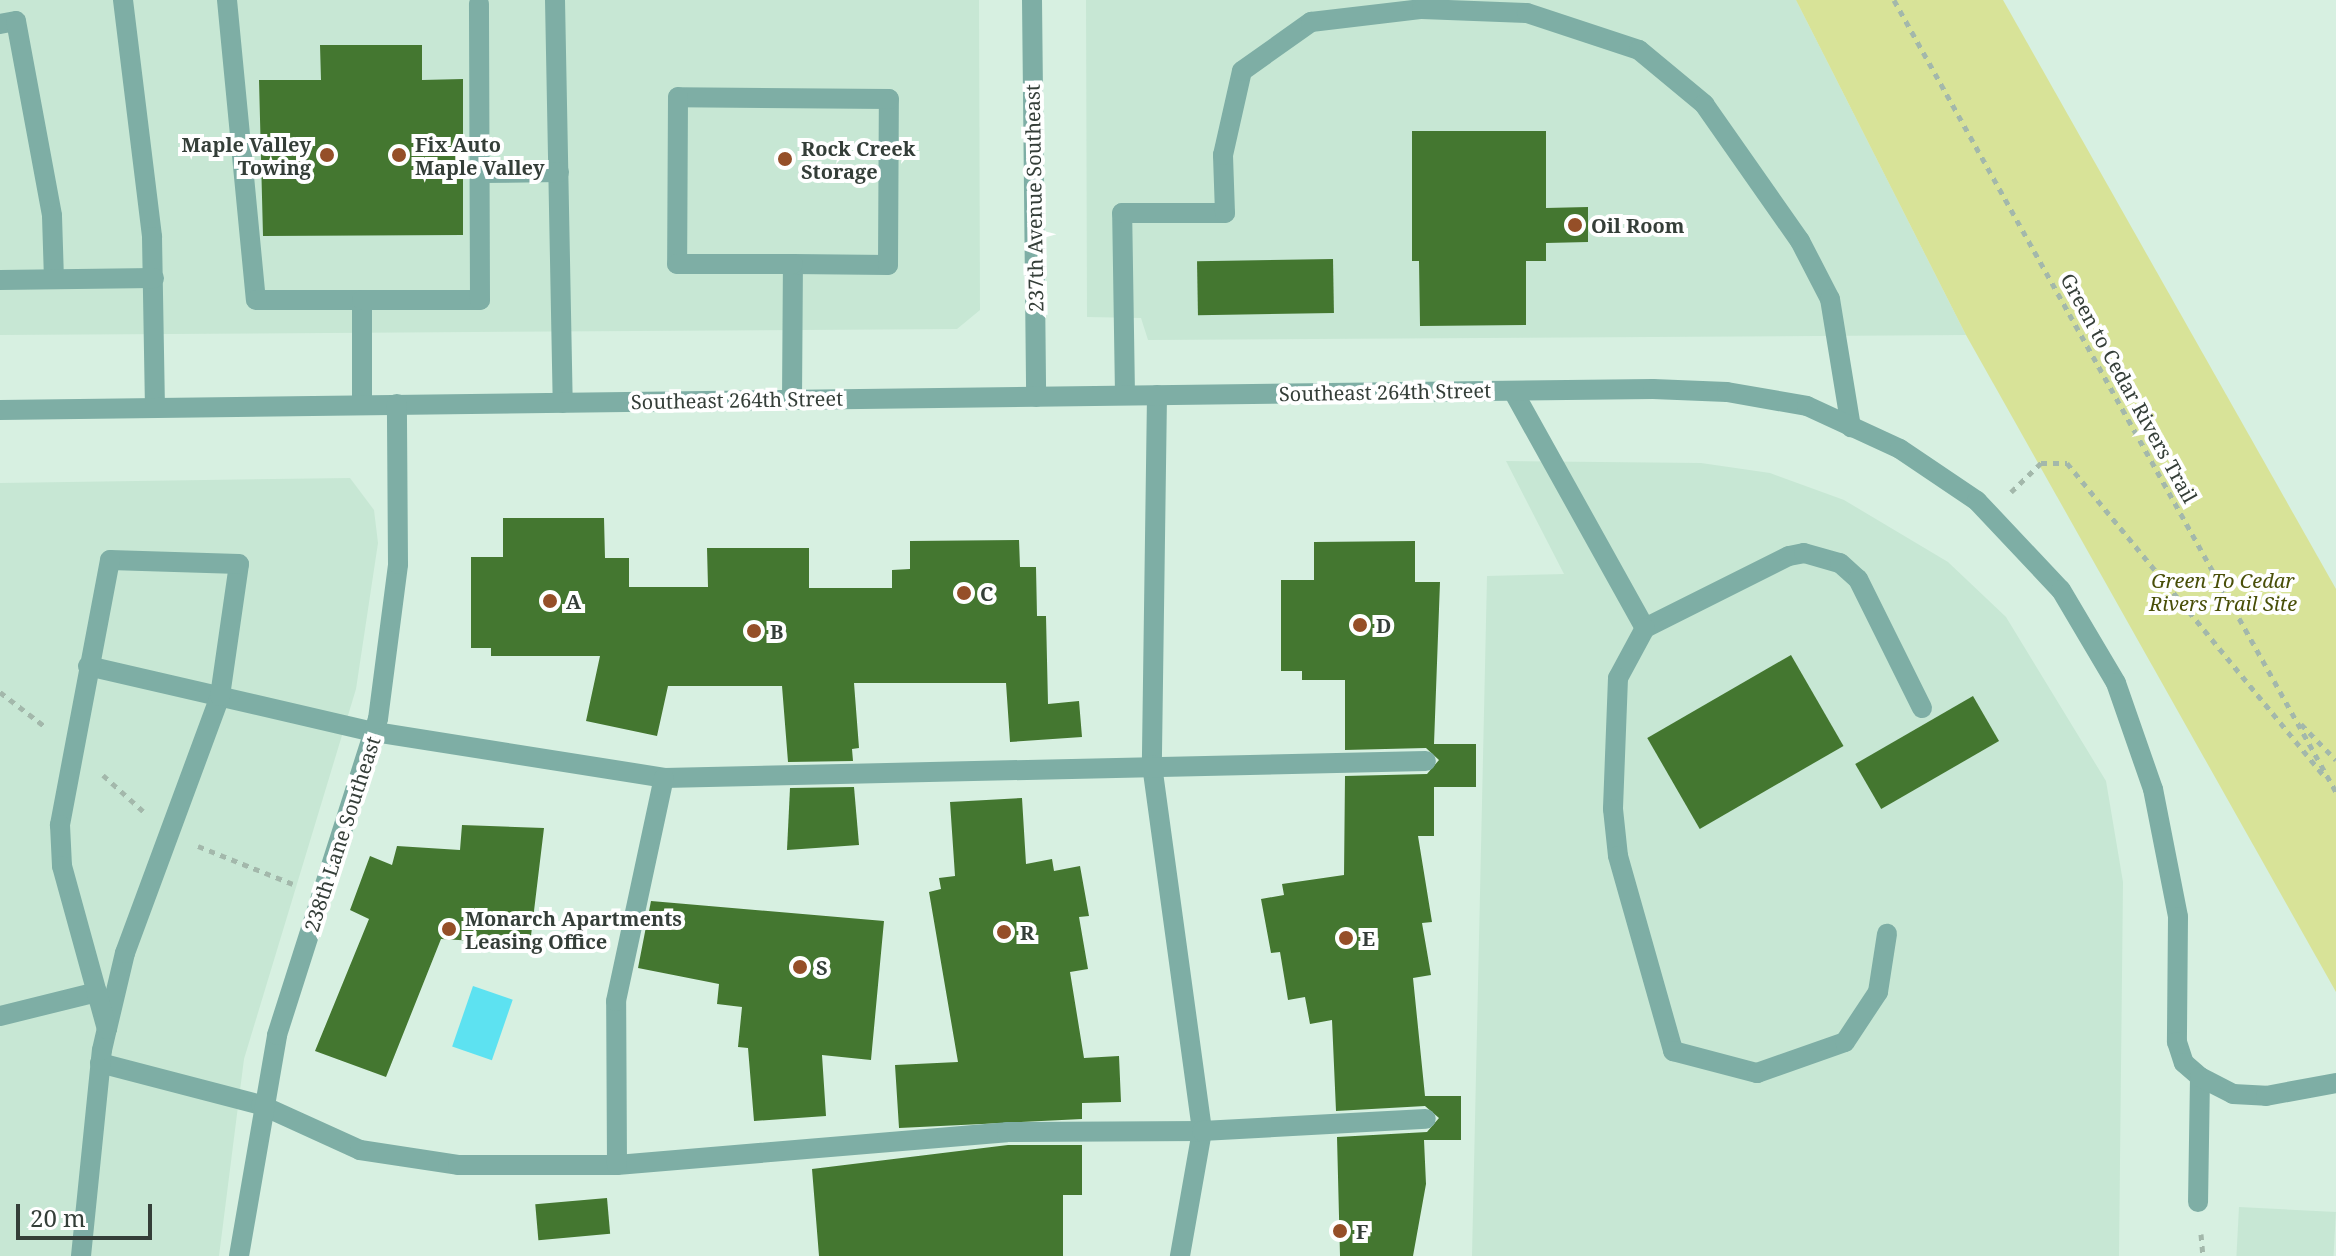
<!DOCTYPE html>
<style>
body{margin:0}
#map{position:relative;width:2336px;height:1256px;overflow:hidden;background:#d7f0e1;font-family:"Noto Serif",serif}
div>[style]{position:absolute}
.built>*{inset:0;background:#c7e7d4;transform-origin:0 0}
.green>*{inset:0;background:#d8e398}
.water>*{inset:0;background:#5de2f1;transform-origin:0 0}
.building>*{inset:0;background:#447730;transform-origin:0 0}
.path>*{height:5px;margin-top:-2.5px;transform-origin:0;background:repeating-linear-gradient(90deg,#a3b8ab 0 6px,transparent 0 12px)}
.service>*{height:20px;margin:-10px;padding:0 10px;transform-origin:10px;border-radius:10px;background:#7eaea5}
.minor>*{height:20px;margin:-10px;padding:0 10px;transform-origin:10px;border-radius:10px;background:#7eaea5}
.dots>*{width:22px;height:22px;translate:-50% -50%;box-sizing:border-box;border:4px solid #fff;border-radius:50%}
span{translate:-50% -50%;white-space:nowrap;text-align:center;line-height:1.15;-webkit-text-stroke:8px #fff;paint-order:stroke}
.poi-label{font-size:20px;color:#343e38;font-weight:700}
.right{translate:-100% -50%;text-align:right}
.left{translate:0 -50%;text-align:left}
.street-label{font-size:20px;color:#343e38}
.park-label{font-size:20px;color:#494f09;font-style:italic}
.scale{position:absolute;left:16px;top:1204px;width:136px;height:36px;box-sizing:border-box;border:4px solid #343e38;border-top:0;padding-left:10px;font-size:24px;line-height:28px;white-space:nowrap;color:#343e38;-webkit-text-stroke:6px #fff;paint-order:stroke}
</style>
<div id="map">
<div class="built">
<i style="clip-path:polygon(0 0,979px 0,980px 310px,957px 329px,0 335px)"></i>
<i style="clip-path:polygon(1086px 0,1796px 0,1966px 335px,1148px 340px,1141px 318px,1087px 317px)"></i>
<i style="clip-path:polygon(1506px 461px,1701px 463px,1770px 473px,1844px 500px,1948px 562px,2006px 617px,2106px 781px,2123px 882px,2119px 1256px,1472px 1256px,1487px 576px,1564px 574px)"></i>
<i style="clip-path:polygon(350px 478px,374px 510px,378px 543px,356px 689px,244px 1059px,219px 1256px,0 1256px,0 483px)"></i>
<i style="left:2239px;top:1207px;width:97px;height:49px;rotate:3deg"></i>
</div>
<div class="green">
<i style="clip-path:polygon(1796px 0,2003px 0,2336px 589px,2336px 992px,1966px 335px)"></i>
</div>
<div class="water">
<i style="left:473px;top:986px;width:42px;height:64px;rotate:19deg"></i>
</div>
<div class="building">
<i style="clip-path:polygon(320px 45px,422px 45px,422px 80px,463px 79px,463px 235px,263px 236px,259px 80px,321px 80px)"></i>
<i style="clip-path:polygon(1412px 131px,1546px 131px,1546px 208px,1588px 207px,1588px 242px,1546px 243px,1546px 261px,1526px 261px,1526px 325px,1420px 326px,1419px 261px,1412px 261px)"></i>
<i style="left:1333px;top:259px;width:54px;height:136px;rotate:89deg"></i>
<i style="clip-path:polygon(503px 518px,604px 518px,605px 558px,629px 558px,629px 587px,708px 587px,707px 548px,809px 548px,809px 588px,892px 588px,892px 570px,910px 569px,910px 541px,1019px 540px,1020px 567px,1036px 567px,1037px 616px,1046px 616px,1048px 704px,1079px 701px,1082px 737px,1010px 742px,1006px 683px,854px 683px,859px 748px,852px 749px,853px 761px,788px 762px,782px 686px,668px 686px,657px 736px,586px 721px,600px 656px,491px 656px,491px 648px,471px 648px,471px 557px,503px 557px)"></i>
<i style="clip-path:polygon(1415px 541px,1415px 582px,1440px 582px,1434px 744px,1476px 744px,1476px 787px,1434px 787px,1434px 836px,1418px 836px,1432px 922px,1422px 923px,1431px 975px,1413px 978px,1425px 1096px,1461px 1096px,1461px 1140px,1424px 1140px,1426px 1184px,1413px 1256px,1340px 1256px,1337px 1137px,1427px 1132px,1439px 1118px,1425px 1106px,1336px 1111px,1332px 1020px,1310px 1024px,1305px 997px,1288px 1000px,1280px 952px,1271px 953px,1261px 899px,1284px 895px,1282px 884px,1344px 875px,1345px 776px,1427px 774px,1439px 760px,1426px 748px,1345px 750px,1345px 680px,1302px 680px,1302px 671px,1281px 671px,1281px 580px,1314px 580px,1314px 542px)"></i>
<i style="left:1791px;top:655px;width:105px;height:166px;rotate:60deg"></i>
<i style="left:1973px;top:696px;width:52px;height:136px;rotate:60deg"></i>
<i style="clip-path:polygon(854px 787px,859px 845px,787px 850px,790px 788px)"></i>
<i style="clip-path:polygon(1022px 798px,1026px 864px,1052px 859px,1054px 871px,1080px 866px,1089px 916px,1079px 917px,1088px 969px,1070px 972px,1084px 1058px,1119px 1056px,1121px 1102px,1082px 1103px,1082px 1119px,899px 1128px,895px 1065px,958px 1062px,929px 892px,941px 889px,939px 878px,955px 876px,950px 802px)"></i>
<i style="clip-path:polygon(462px 825px,544px 828px,530px 944px,441px 939px,386px 1077px,315px 1051px,369px 919px,350px 910px,370px 856px,392px 865px,397px 846px,460px 850px)"></i>
<i style="clip-path:polygon(651px 901px,884px 921px,871px 1060px,822px 1055px,826px 1116px,754px 1121px,748px 1048px,738px 1047px,742px 1007px,717px 1004px,719px 984px,638px 968px)"></i>
<i style="clip-path:polygon(1008px 1145px,1082px 1145px,1082px 1195px,1063px 1195px,1063px 1256px,819px 1256px,812px 1169px)"></i>
<i style="left:607px;top:1198px;width:36px;height:72px;rotate:85deg"></i>
</div>
<div class="path">
<i style="left:1894px;top:0;width:907px;rotate:60.83deg"></i>
<i style="left:2011px;top:492px;width:42px;rotate:-44deg"></i>
<i style="left:2041px;top:463px;width:26px"></i>
<i style="left:2067px;top:463px;width:405px;rotate:50.6deg"></i>
<i style="left:0;top:692px;width:59px;rotate:37.5deg"></i>
<i style="left:2301px;top:724px;width:50px;rotate:45.8deg"></i>
<i style="left:103px;top:775px;width:54px;rotate:42deg"></i>
<i style="left:198px;top:846px;width:102px;rotate:21.8deg"></i>
<i style="left:2201px;top:1234px;width:22px;rotate:85deg"></i>
</div>
<div class="service">
<i style="left:123px;top:0;width:239px;rotate:83deg"></i>
<i style="left:152px;top:237px;width:170px;rotate:89deg"></i>
<i style="left:227px;top:0;width:301px;rotate:84.5deg"></i>
<i style="left:256px;top:300px;width:106px"></i>
<i style="left:555px;top:0;width:403px;rotate:88.9deg"></i>
<i style="left:0;top:24px;width:16px;rotate:-11deg"></i>
<i style="left:16px;top:21px;width:198px;rotate:79.5deg"></i>
<i style="left:52px;top:216px;width:63px;rotate:88.2deg"></i>
<i style="left:480px;top:173px;width:79px;rotate:-0.7deg"></i>
<i style="left:0;top:280px;width:154px;rotate:-0.7deg"></i>
<i style="left:1513px;top:391px;width:271px;rotate:60.9deg"></i>
<i style="left:1645px;top:628px;width:161px;rotate:-26.6deg"></i>
<i style="left:1789px;top:556px;width:15px;rotate:-11deg"></i>
<i style="left:1804px;top:553px;width:37px;rotate:16deg"></i>
<i style="left:1840px;top:563px;width:24px;rotate:42deg"></i>
<i style="left:1858px;top:579px;width:144px;rotate:63.6deg"></i>
<i style="left:1125px;top:395px;width:182px;rotate:-90.9deg"></i>
<i style="left:1122px;top:213px;width:103px"></i>
<i style="left:1225px;top:213px;width:58px;rotate:-92deg"></i>
<i style="left:1223px;top:155px;width:86px;rotate:-77.3deg"></i>
<i style="left:1242px;top:71px;width:85px;rotate:-35.4deg"></i>
<i style="left:1311px;top:22px;width:112px;rotate:-6.7deg"></i>
<i style="left:1422px;top:9px;width:105px;rotate:2.2deg"></i>
<i style="left:1527px;top:13px;width:118px;rotate:18.3deg"></i>
<i style="left:1639px;top:50px;width:85px;rotate:39.7deg"></i>
<i style="left:1704px;top:104px;width:167px;rotate:55deg"></i>
<i style="left:1800px;top:241px;width:65px;rotate:62.7deg"></i>
<i style="left:1830px;top:299px;width:130px;rotate:80.7deg"></i>
<i style="left:1157px;top:395px;width:370px;rotate:90.8deg"></i>
<i style="left:1152px;top:765px;width:369px;rotate:82.2deg"></i>
<i style="left:1202px;top:1131px;width:127px;rotate:100deg"></i>
<i style="left:792px;top:400px;width:136px;rotate:-89.6deg"></i>
<i style="left:793px;top:264px;width:95px;rotate:0.6deg"></i>
<i style="left:888px;top:265px;width:166px;rotate:-89.7deg"></i>
<i style="left:889px;top:99px;width:211px;rotate:-179.5deg"></i>
<i style="left:678px;top:97px;width:167px;rotate:90.3deg"></i>
<i style="left:677px;top:264px;width:116px"></i>
<i style="left:362px;top:405px;width:105px;rotate:-90deg"></i>
<i style="left:362px;top:300px;width:118px"></i>
<i style="left:480px;top:300px;width:296px;rotate:-90.2deg"></i>
<i style="left:1645px;top:628px;width:57px;rotate:118.4deg"></i>
<i style="left:1618px;top:678px;width:131px;rotate:92.2deg"></i>
<i style="left:1613px;top:809px;width:47px;rotate:83.9deg"></i>
<i style="left:1618px;top:856px;width:203px;rotate:74.2deg"></i>
<i style="left:1673px;top:1051px;width:87px;rotate:14.7deg"></i>
<i style="left:1757px;top:1073px;width:93px;rotate:-19.4deg"></i>
<i style="left:1845px;top:1042px;width:60px;rotate:-56.6deg"></i>
<i style="left:1878px;top:992px;width:59px;rotate:-81.2deg"></i>
<i style="left:88px;top:666px;width:294px;rotate:13deg"></i>
<i style="left:375px;top:732px;width:293px;rotate:9deg"></i>
<i style="left:664px;top:778px;width:762px;rotate:-1.28deg"></i>
<i style="left:0;top:1016px;width:100px;rotate:-13.9deg"></i>
<i style="left:100px;top:1063px;width:166px;rotate:14.6deg"></i>
<i style="left:261px;top:1105px;width:109px;rotate:24.4deg"></i>
<i style="left:360px;top:1150px;width:99px;rotate:8.7deg"></i>
<i style="left:458px;top:1165px;width:159px"></i>
<i style="left:617px;top:1165px;width:391px;rotate:-4.8deg"></i>
<i style="left:1007px;top:1132px;width:195px;rotate:-0.3deg"></i>
<i style="left:1202px;top:1131px;width:224px;rotate:-3.1deg"></i>
<i style="left:617px;top:1165px;width:164px;rotate:-90.3deg"></i>
<i style="left:616px;top:1001px;width:228px;rotate:-77.9deg"></i>
<i style="left:81px;top:1256px;width:207px;rotate:-84.2deg"></i>
<i style="left:102px;top:1050px;width:22px;rotate:-77deg"></i>
<i style="left:107px;top:1029px;width:78px;rotate:-76.7deg"></i>
<i style="left:125px;top:953px;width:274px;rotate:-69.7deg"></i>
<i style="left:220px;top:696px;width:133px;rotate:-81.8deg"></i>
<i style="left:239px;top:564px;width:129px;rotate:-178.2deg"></i>
<i style="left:110px;top:560px;width:270px;rotate:100.7deg"></i>
<i style="left:60px;top:825px;width:41px;rotate:87.2deg"></i>
<i style="left:62px;top:866px;width:169px;rotate:74.6deg"></i>
</div>
<div class="minor">
<i style="left:1032px;top:0;width:397px;rotate:89.4deg"></i>
<i style="left:0;top:410px;width:1653px;rotate:-0.73deg"></i>
<i style="left:1653px;top:389px;width:74px;rotate:2.3deg"></i>
<i style="left:1727px;top:392px;width:81px;rotate:9.9deg"></i>
<i style="left:1807px;top:406px;width:102px;rotate:24.8deg"></i>
<i style="left:1900px;top:449px;width:93px;rotate:34deg"></i>
<i style="left:1977px;top:501px;width:122px;rotate:46.7deg"></i>
<i style="left:2061px;top:590px;width:108px;rotate:59.4deg"></i>
<i style="left:2116px;top:683px;width:112px;rotate:70.8deg"></i>
<i style="left:2153px;top:789px;width:130px;rotate:78.9deg"></i>
<i style="left:2178px;top:917px;width:125px;rotate:90.5deg"></i>
<i style="left:2177px;top:1042px;width:22px;rotate:72deg"></i>
<i style="left:2184px;top:1063px;width:21px;rotate:41deg"></i>
<i style="left:2200px;top:1077px;width:125px;rotate:90.9deg"></i>
<i style="left:2200px;top:1077px;width:37px;rotate:27deg"></i>
<i style="left:2233px;top:1094px;width:33px;rotate:3deg"></i>
<i style="left:2266px;top:1096px;width:71px;rotate:-10.5deg"></i>
<i style="left:239px;top:1256px;width:224px;rotate:-80.2deg"></i>
<i style="left:277px;top:1035px;width:332px;rotate:-72.3deg"></i>
<i style="left:378px;top:719px;width:156px;rotate:-82.6deg"></i>
<i style="left:398px;top:564px;width:160px;rotate:-90.4deg"></i>
</div>
<div class="dots">
<i style="left:327px;top:155px;background:#954f28"></i>
<i style="left:399px;top:155px;background:#954f28"></i>
<i style="left:785px;top:159px;background:#954f28"></i>
<i style="left:1575px;top:225px;background:#954f28"></i>
<i style="left:964px;top:593px;background:#954f28"></i>
<i style="left:550px;top:601px;background:#954f28"></i>
<i style="left:1360px;top:625px;background:#954f28"></i>
<i style="left:754px;top:631px;background:#954f28"></i>
<i style="left:449px;top:929px;background:#954f28"></i>
<i style="left:1004px;top:932px;background:#954f28"></i>
<i style="left:1346px;top:938px;background:#954f28"></i>
<i style="left:800px;top:967px;background:#954f28"></i>
<i style="left:1340px;top:1231px;background:#954f28"></i>
</div>
<div class="poi-label">
<span class="right" style="left:311px;top:156px">Maple Valley<br>Towing</span>
<span class="left" style="left:415px;top:156px">Fix Auto<br>Maple Valley</span>
<span class="left" style="left:801px;top:160px">Rock Creek<br>Storage</span>
<span class="left" style="left:1591px;top:225px">Oil Room</span>
<span class="left" style="left:980px;top:593px">C</span>
<span class="left" style="left:566px;top:601px">A</span>
<span class="left" style="left:1376px;top:625px">D</span>
<span class="left" style="left:770px;top:631px">B</span>
<span class="left" style="left:465px;top:930px">Monarch Apartments<br>Leasing Office</span>
<span class="left" style="left:1020px;top:932px">R</span>
<span class="left" style="left:1362px;top:938px">E</span>
<span class="left" style="left:816px;top:967px">S</span>
<span class="left" style="left:1356px;top:1231px">F</span>
</div>
<div class="street-label">
<span style="left:1034px;top:198px;rotate:-91deg">237th Avenue Southeast</span>
<span style="left:2129px;top:388px;rotate:61deg">Green to Cedar Rivers Trail</span>
<span style="left:1385px;top:392px;rotate:-1deg">Southeast 264th Street</span>
<span style="left:737px;top:400px;rotate:-1deg">Southeast 264th Street</span>
<span style="left:342px;top:834px;rotate:-72deg">238th Lane Southeast</span>
</div>
<div class="park-label">
<span style="left:2223px;top:592px">Green To Cedar<br>Rivers Trail Site</span>
</div>
<div class="scale">20 m</div>
</div>
